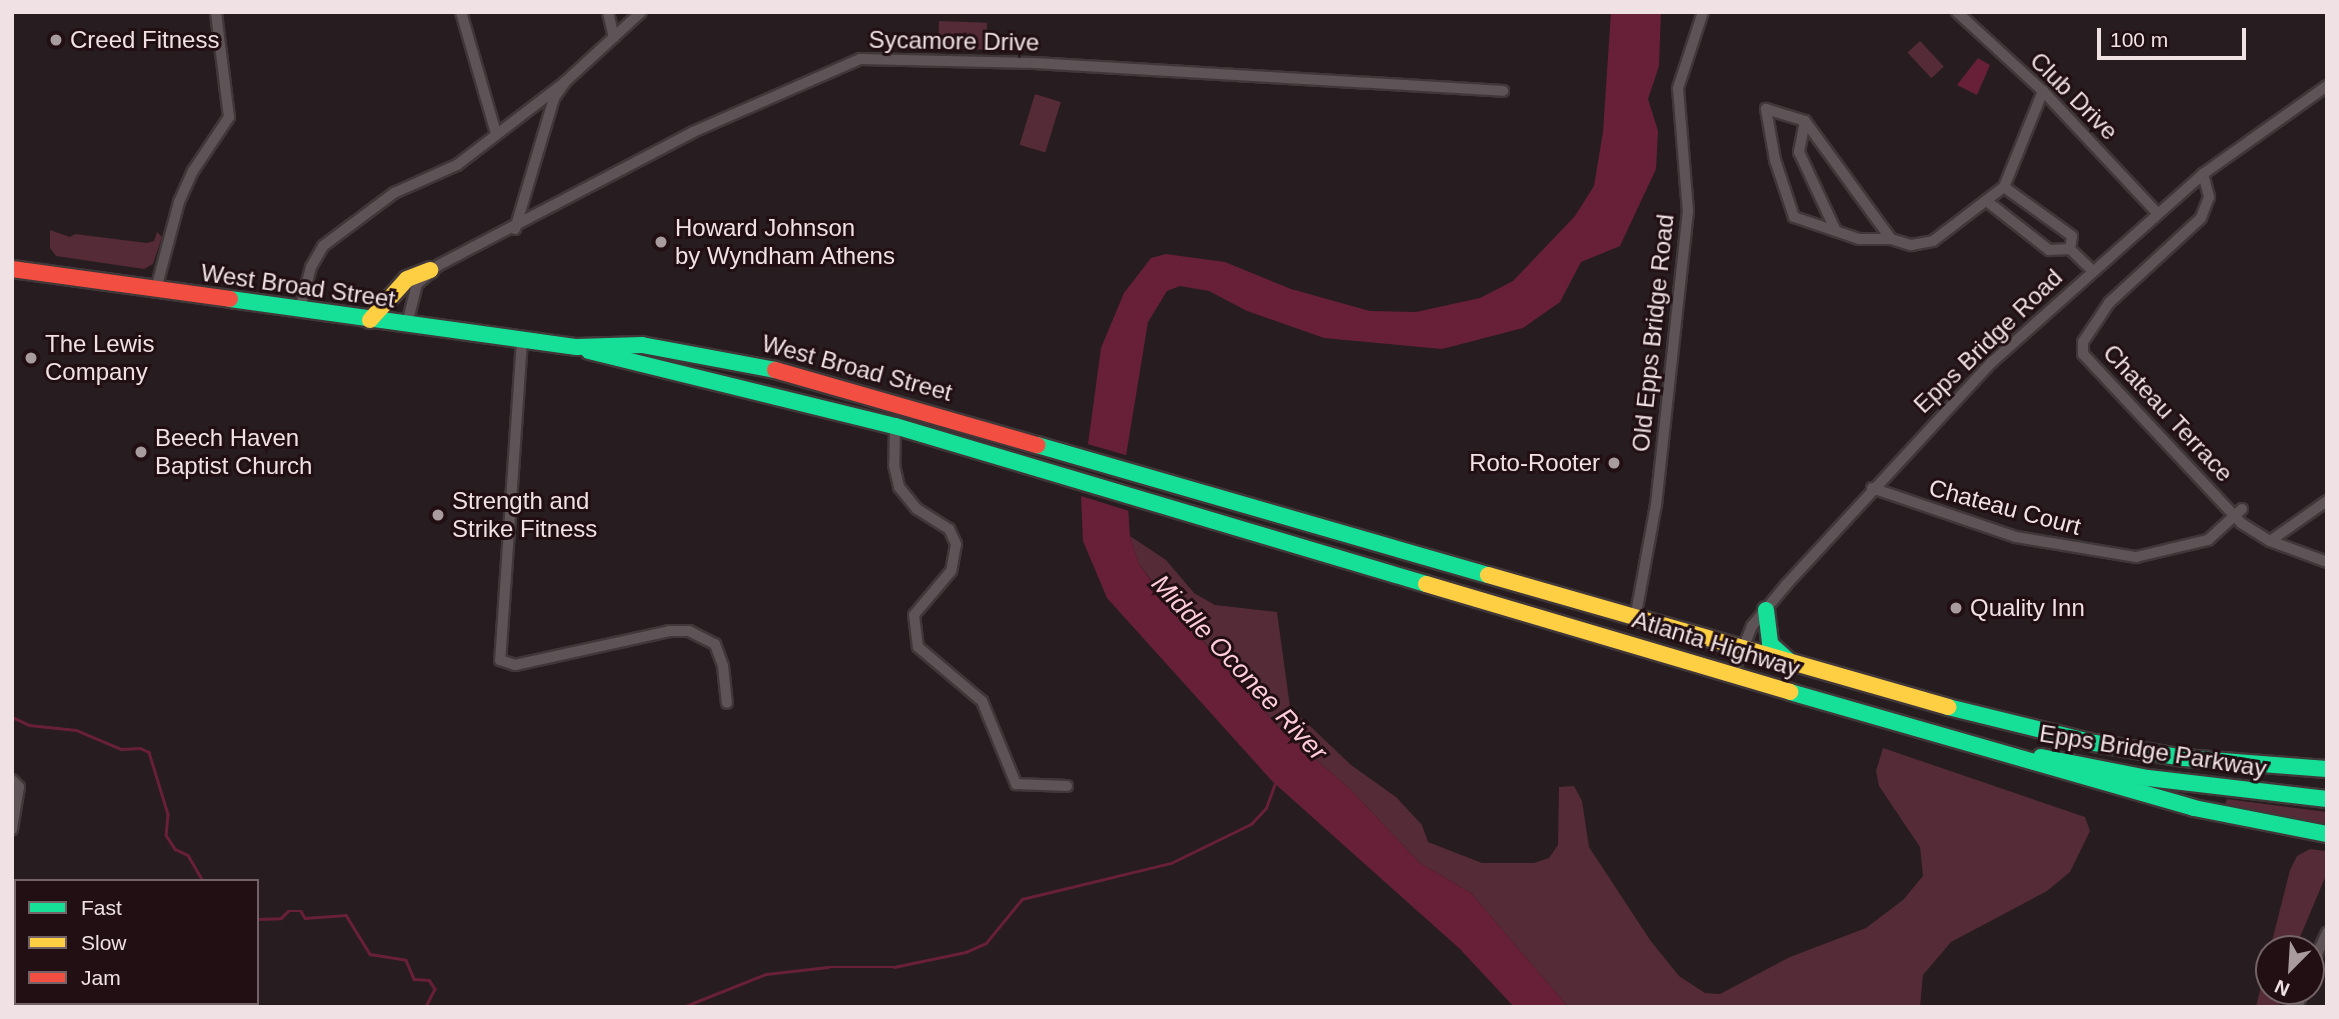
<!DOCTYPE html>
<style>
body{margin:0}
#map{position:relative;width:2339px;height:1019px;overflow:hidden;background:#271c1f;font-family:Helvetica,sans-serif}
div>[style]{position:absolute}
.green>*{inset:0;background:#542b36;transform-origin:0 0}
.water>*{inset:0;background:#682039}
.pier>*{inset:0;background:#271c1f}
.stream>*{height:2.5px;margin:-1.25px;padding:0 1.25px;transform-origin:1.25px;border-radius:1.25px;background:#682039}
.roads{filter:drop-shadow(2px 0 #403739) drop-shadow(-2px 0 #403739) drop-shadow(0 2px #403739) drop-shadow(0 -2px #403739)}
.street>*{height:10px;margin:-5px;padding:0 5px;transform-origin:5px;border-radius:5px;background:#5e5356}
.fast>*{height:16px;margin:-8px;padding:0 8px;transform-origin:8px;border-radius:8px;background:#16e098}
.slow>*{height:16px;margin:-8px;padding:0 8px;transform-origin:8px;border-radius:8px;background:#ffcf43}
.jam>*{height:16px;margin:-8px;padding:0 8px;transform-origin:8px;border-radius:8px;background:#f24e42}
.dots>*{width:19px;height:19px;translate:-50% -50%;box-sizing:border-box;border:4px solid #210f14;border-radius:50%}
span{translate:-50% -50%;white-space:nowrap;text-align:center;line-height:1.15;-webkit-text-stroke:6px #210f14;paint-order:stroke}
.poi-label{font-size:24px;color:#efe1e4}
.left{translate:0 -50%;text-align:left}
.right{translate:-100% -50%;text-align:right}
.street-label{font-size:24px;color:#efe1e4}
.water-label{font-size:26px;color:#fecdd9;font-style:italic}
.frame{position:absolute;inset:0;border:14px solid #efe1e4;pointer-events:none}
.legend{position:absolute;left:14px;top:879px;width:245px;height:126px;box-sizing:border-box;background:#210f14;border:2px solid #736367;margin:0;padding:9px 12px;list-style:none;font-size:21px;color:#efe1e4}
.legend li{display:flex;align-items:center;gap:14px;height:35px}
.legend b{width:35px;border:2px solid #736367}
.north{position:absolute;left:2255px;top:935px;width:70px;height:70px;box-sizing:border-box;background:#210f14;border:2px solid #736367;border-radius:50%;rotate:204deg;font-size:19px;font-weight:700;line-height:28px;text-align:center;color:#efe1e4}
.north::after{content:'';display:block;margin:auto;width:24px;height:32px;background:#a99c9f;clip-path:polygon(50% 0,100% 100%,50% 72%,0 100%)}
.scale{position:absolute;left:2097px;top:28px;width:149px;height:32px;box-sizing:border-box;border:4px solid #efe1e4;border-top:0;padding-left:9px;font-size:21px;line-height:24px;white-space:nowrap;color:#efe1e4;-webkit-text-stroke:5px #210f14;paint-order:stroke}
</style>
<div id="map">
<div class="green">
<i style="left:939px;top:21px;width:48px;height:27px;rotate:2deg"></i>
<i style="left:1920px;top:41px;width:35px;height:17px;rotate:47deg"></i>
<i style="left:1035px;top:94px;width:27px;height:53px;rotate:17deg"></i>
<i style="clip-path:polygon(50px 230px,70px 237px,75px 234px,147px 243px,154px 241px,157px 232px,162px 237px,153px 264px,144px 269px,56px 256px,50px 248px)"></i>
<i style="clip-path:polygon(1130px 536px,1166px 560px,1194px 593px,1215px 605px,1277px 612px,1290px 707px,1351px 765px,1396px 797px,1422px 825px,1428px 842px,1482px 863px,1534px 863px,1549px 858px,1558px 845px,1559px 787px,1574px 786px,1582px 801px,1589px 847px,1650px 940px,1679px 976px,1705px 993px,1720px 994px,1790px 957px,1866px 928px,1903px 900px,1923px 876px,1920px 847px,1879px 786px,1876px 771px,1883px 748px,2085px 817px,2090px 831px,2070px 872px,2047px 891px,1951px 942px,1923px 975px,1920px 1007px,1568px 1007px,1471px 893px,1420px 863px,1348px 787px,1281px 730px,1154px 584px,1139px 564px)"></i>
<i style="clip-path:polygon(2227px 799px,2327px 812px,2327px 827px,2224px 808px)"></i>
<i style="clip-path:polygon(2310px 849px,2326px 851px,2327px 873px,2295px 949px,2270px 949px,2290px 870px,2297px 856px)"></i>
<i style="clip-path:polygon(2269px 954px,2269px 991px,2283px 991px,2279px 1007px,2256px 1007px)"></i>
</div>
<div class="water">
<i style="clip-path:polygon(1611px 12px,1661px 12px,1659px 66px,1648px 99px,1658px 131px,1656px 169px,1620px 246px,1581px 262px,1560px 302px,1523px 328px,1442px 349px,1324px 338px,1247px 311px,1209px 291px,1180px 286px,1167px 291px,1148px 322px,1125px 462px,1130px 536px,1139px 564px,1154px 585px,1281px 730px,1348px 787px,1420px 863px,1471px 893px,1568px 1007px,1514px 1007px,1460px 949px,1273px 782px,1107px 598px,1083px 541px,1081px 496px,1101px 348px,1124px 293px,1151px 258px,1166px 254px,1225px 262px,1291px 289px,1370px 311px,1416px 312px,1480px 298px,1513px 281px,1575px 216px,1594px 186px,1603px 132px)"></i>
<i style="clip-path:polygon(1978px 58px,1990px 65px,1977px 95px,1957px 85px)"></i>
</div>
<div class="pier">
<i style="clip-path:polygon(1084px 443px,1129px 456px,1129px 511px,1078px 495px)"></i>
</div>
<div class="stream">
<i style="left:12px;top:717px;width:19px;rotate:25deg"></i>
<i style="left:29px;top:725px;width:47px;rotate:6.1deg"></i>
<i style="left:76px;top:730px;width:49px;rotate:22.9deg"></i>
<i style="left:121px;top:749px;width:19px;rotate:-3deg"></i>
<i style="left:140px;top:748px;width:10px;rotate:24deg"></i>
<i style="left:149px;top:752px;width:65px;rotate:73deg"></i>
<i style="left:168px;top:814px;width:21px;rotate:95deg"></i>
<i style="left:166px;top:835px;width:17px;rotate:57deg"></i>
<i style="left:175px;top:849px;width:14px;rotate:25deg"></i>
<i style="left:188px;top:855px;width:30px;rotate:60deg"></i>
<i style="left:257px;top:919px;width:24px;rotate:-2deg"></i>
<i style="left:281px;top:918px;width:10px;rotate:-45deg"></i>
<i style="left:288px;top:911px;width:13px"></i>
<i style="left:301px;top:911px;width:8px;rotate:60deg"></i>
<i style="left:305px;top:918px;width:41px;rotate:-4.2deg"></i>
<i style="left:346px;top:915px;width:46px;rotate:58.4deg"></i>
<i style="left:370px;top:954px;width:36px;rotate:9deg"></i>
<i style="left:406px;top:960px;width:21px;rotate:67deg"></i>
<i style="left:414px;top:979px;width:15px;rotate:4deg"></i>
<i style="left:429px;top:980px;width:11px;rotate:56deg"></i>
<i style="left:435px;top:989px;width:20px;rotate:117deg"></i>
<i style="left:683px;top:1007px;width:89px;rotate:-21.7deg"></i>
<i style="left:766px;top:974px;width:62px;rotate:-6.4deg"></i>
<i style="left:828px;top:967px;width:66px"></i>
<i style="left:894px;top:967px;width:74px;rotate:-11.8deg"></i>
<i style="left:966px;top:952px;width:22px;rotate:-24deg"></i>
<i style="left:986px;top:943px;width:57px;rotate:-50.7deg"></i>
<i style="left:1022px;top:899px;width:153px;rotate:-13.6deg"></i>
<i style="left:1171px;top:863px;width:89px;rotate:-26deg"></i>
<i style="left:1251px;top:824px;width:22px;rotate:-47deg"></i>
<i style="left:1266px;top:808px;width:30px;rotate:-70deg"></i>
</div>
<div class="roads">
<div class="street">
<i style="left:461px;top:12px;width:126px;rotate:73.9deg"></i>
<i style="left:608px;top:12px;width:26px;rotate:77deg"></i>
<i style="left:1957px;top:12px;width:117px;rotate:42.6deg"></i>
<i style="left:2043px;top:91px;width:167px;rotate:46.9deg"></i>
<i style="left:1805px;top:121px;width:32px;rotate:101deg"></i>
<i style="left:1799px;top:152px;width:87px;rotate:64.9deg"></i>
<i style="left:2203px;top:174px;width:24px;rotate:75deg"></i>
<i style="left:2209px;top:197px;width:22px;rotate:111deg"></i>
<i style="left:2201px;top:218px;width:125px;rotate:137.3deg"></i>
<i style="left:2109px;top:303px;width:47px;rotate:123.7deg"></i>
<i style="left:2083px;top:342px;width:12px;rotate:90deg"></i>
<i style="left:2083px;top:354px;width:231px;rotate:46.9deg"></i>
<i style="left:2241px;top:523px;width:34px;rotate:32deg"></i>
<i style="left:2270px;top:541px;width:61px;rotate:20.2deg"></i>
<i style="left:1988px;top:202px;width:78px;rotate:38.2deg"></i>
<i style="left:2049px;top:250px;width:21px;rotate:-3deg"></i>
<i style="left:2070px;top:249px;width:13px;rotate:-81deg"></i>
<i style="left:2072px;top:236px;width:84px;rotate:-144.2deg"></i>
<i style="left:515px;top:229px;width:137px;rotate:-73.4deg"></i>
<i style="left:554px;top:98px;width:19px;rotate:-55deg"></i>
<i style="left:565px;top:82px;width:103px;rotate:-42.6deg"></i>
<i style="left:1891px;top:239px;width:32px;rotate:180deg"></i>
<i style="left:1859px;top:239px;width:69px;rotate:-161.3deg"></i>
<i style="left:1794px;top:217px;width:60px;rotate:-108.4deg"></i>
<i style="left:1775px;top:160px;width:52px;rotate:-100deg"></i>
<i style="left:1766px;top:109px;width:41px;rotate:17.1deg"></i>
<i style="left:1805px;top:121px;width:146px;rotate:53.9deg"></i>
<i style="left:1891px;top:239px;width:21px;rotate:17deg"></i>
<i style="left:1911px;top:245px;width:22px;rotate:-10deg"></i>
<i style="left:1933px;top:241px;width:89px;rotate:-37.3deg"></i>
<i style="left:2004px;top:187px;width:104px;rotate:-67.9deg"></i>
<i style="left:2070px;top:249px;width:30px;rotate:44deg"></i>
<i style="left:156px;top:289px;width:90px;rotate:-75.2deg"></i>
<i style="left:179px;top:202px;width:34px;rotate:-66deg"></i>
<i style="left:193px;top:171px;width:65px;rotate:-56.3deg"></i>
<i style="left:229px;top:117px;width:106px;rotate:-97.1deg"></i>
<i style="left:300px;top:309px;width:43px;rotate:-75.3deg"></i>
<i style="left:311px;top:267px;width:24px;rotate:-60deg"></i>
<i style="left:323px;top:246px;width:89px;rotate:-36.7deg"></i>
<i style="left:394px;top:193px;width:69px;rotate:-24deg"></i>
<i style="left:457px;top:165px;width:136px;rotate:-37.5deg"></i>
<i style="left:407px;top:324px;width:41px;rotate:-76deg"></i>
<i style="left:417px;top:284px;width:29px;rotate:-41deg"></i>
<i style="left:439px;top:265px;width:287px;rotate:-27.6deg"></i>
<i style="left:693px;top:132px;width:182px;rotate:-23.6deg"></i>
<i style="left:860px;top:59px;width:174px;rotate:1.3deg"></i>
<i style="left:1034px;top:63px;width:470px;rotate:3.4deg"></i>
<i style="left:522px;top:340px;width:321px;rotate:93.9deg"></i>
<i style="left:500px;top:660px;width:16px;rotate:18deg"></i>
<i style="left:515px;top:665px;width:158px;rotate:-12.4deg"></i>
<i style="left:669px;top:631px;width:20px"></i>
<i style="left:689px;top:631px;width:29px;rotate:27deg"></i>
<i style="left:715px;top:644px;width:23px;rotate:70deg"></i>
<i style="left:723px;top:666px;width:37px;rotate:84deg"></i>
<i style="left:895px;top:426px;width:39px;rotate:91deg"></i>
<i style="left:894px;top:465px;width:23px;rotate:77deg"></i>
<i style="left:899px;top:487px;width:28px;rotate:51deg"></i>
<i style="left:917px;top:509px;width:38px;rotate:32deg"></i>
<i style="left:949px;top:529px;width:17px;rotate:65deg"></i>
<i style="left:956px;top:544px;width:27px;rotate:100deg"></i>
<i style="left:951px;top:571px;width:57px;rotate:130.1deg"></i>
<i style="left:914px;top:615px;width:32px;rotate:83deg"></i>
<i style="left:918px;top:647px;width:84px;rotate:40.2deg"></i>
<i style="left:982px;top:701px;width:90px;rotate:67.7deg"></i>
<i style="left:1016px;top:784px;width:51px;rotate:2.2deg"></i>
<i style="left:1872px;top:488px;width:152px;rotate:18.8deg"></i>
<i style="left:2016px;top:537px;width:122px;rotate:9.5deg"></i>
<i style="left:2136px;top:557px;width:74px;rotate:-13.3deg"></i>
<i style="left:2208px;top:540px;width:46px;rotate:-42.4deg"></i>
<i style="left:2270px;top:541px;width:70px;rotate:-35.1deg"></i>
<i style="left:1635px;top:619px;width:116px;rotate:-79.6deg"></i>
<i style="left:1656px;top:505px;width:295px;rotate:-83.8deg"></i>
<i style="left:1688px;top:212px;width:124px;rotate:-94.6deg"></i>
<i style="left:1678px;top:88px;width:80px;rotate:-71.8deg"></i>
<i style="left:1732px;top:675px;width:53px;rotate:-67.8deg"></i>
<i style="left:1752px;top:626px;width:53px;rotate:-50.3deg"></i>
<i style="left:1786px;top:585px;width:302px;rotate:-47.3deg"></i>
<i style="left:1991px;top:363px;width:284px;rotate:-41.7deg"></i>
<i style="left:2203px;top:174px;width:152px;rotate:-35.4deg"></i>
<i style="left:12px;top:780px;width:10px;rotate:45deg"></i>
<i style="left:19px;top:787px;width:43px;rotate:99.5deg"></i>
<i style="left:2311px;top:967px;width:38px;rotate:-65deg"></i>
<i style="left:2298px;top:1007px;width:16px;rotate:-76deg"></i>
</div>
<div class="fast">
<i style="left:230px;top:299px;width:350px;rotate:7.9deg"></i>
<i style="left:577px;top:347px;width:65px;rotate:-1.8deg"></i>
<i style="left:642px;top:345px;width:135px;rotate:10.6deg"></i>
<i style="left:589px;top:351px;width:315px;rotate:13.8deg"></i>
<i style="left:895px;top:426px;width:554px;rotate:16.57deg"></i>
<i style="left:1037px;top:445px;width:469px;rotate:16.1deg"></i>
<i style="left:1766px;top:610px;width:34px;rotate:83deg"></i>
<i style="left:1770px;top:644px;width:27px;rotate:42deg"></i>
<i style="left:1790px;top:692px;width:420px;rotate:16deg"></i>
<i style="left:2194px;top:808px;width:136px;rotate:11.1deg"></i>
<i style="left:1948px;top:707px;width:151px;rotate:13.8deg"></i>
<i style="left:2095px;top:743px;width:90px;rotate:9.6deg"></i>
<i style="left:2184px;top:758px;width:143px;rotate:4.4deg"></i>
<i style="left:2041px;top:757px;width:109px;rotate:11.1deg"></i>
<i style="left:2148px;top:778px;width:180px;rotate:6.7deg"></i>
</div>
<div class="slow">
<i style="left:370px;top:320px;width:55px;rotate:-47.9deg"></i>
<i style="left:407px;top:279px;width:25px;rotate:-21deg"></i>
<i style="left:1488px;top:575px;width:479px;rotate:16deg"></i>
<i style="left:1426px;top:584px;width:380px;rotate:16.5deg"></i>
</div>
<div class="jam">
<i style="left:12px;top:269px;width:220px;rotate:7.8deg"></i>
<i style="left:775px;top:370px;width:273px;rotate:16deg"></i>
</div>
</div>
<div class="dots">
<i style="left:56px;top:40px;background:#a99c9f"></i>
<i style="left:661px;top:242px;background:#a99c9f"></i>
<i style="left:31px;top:358px;background:#a99c9f"></i>
<i style="left:141px;top:452px;background:#a99c9f"></i>
<i style="left:1614px;top:463px;background:#a99c9f"></i>
<i style="left:438px;top:515px;background:#a99c9f"></i>
<i style="left:1956px;top:608px;background:#a99c9f"></i>
</div>
<div class="poi-label">
<span class="left" style="left:70px;top:40px">Creed Fitness</span>
<span class="left" style="left:675px;top:242px">Howard Johnson<br>by Wyndham Athens</span>
<span class="left" style="left:45px;top:358px">The Lewis<br>Company</span>
<span class="left" style="left:155px;top:452px">Beech Haven<br>Baptist Church</span>
<span class="right" style="left:1600px;top:463px">Roto-Rooter</span>
<span class="left" style="left:452px;top:515px">Strength and<br>Strike Fitness</span>
<span class="left" style="left:1970px;top:608px">Quality Inn</span>
</div>
<div class="street-label">
<span style="left:954px;top:41px;rotate:1deg">Sycamore Drive</span>
<span style="left:2074px;top:96px;rotate:45deg">Club Drive</span>
<span style="left:298px;top:286px;rotate:8deg">West Broad Street</span>
<span style="left:1653px;top:333px;rotate:-84deg">Old Epps Bridge Road</span>
<span style="left:1988px;top:341px;rotate:-44deg">Epps Bridge Road</span>
<span style="left:857px;top:368px;rotate:15deg">West Broad Street</span>
<span style="left:2168px;top:413px;rotate:47deg">Chateau Terrace</span>
<span style="left:2005px;top:507px;rotate:15deg">Chateau Court</span>
<span style="left:1716px;top:644px;rotate:17deg">Atlanta Highway</span>
<span style="left:2153px;top:751px;rotate:9deg">Epps Bridge Parkway</span>
</div>
<div class="water-label">
<span style="left:1239px;top:668px;rotate:47deg">Middle Oconee River</span>
</div>
<div class="frame"></div>
<ul class="legend">
<li><b style="height:9px;background:#16e098"></b>Fast</li>
<li><b style="height:9px;background:#ffcf43"></b>Slow</li>
<li><b style="height:9px;background:#f24e42"></b>Jam</li>
</ul>
<div class="north">N</div>
<div class="scale">100 m</div>
</div>
